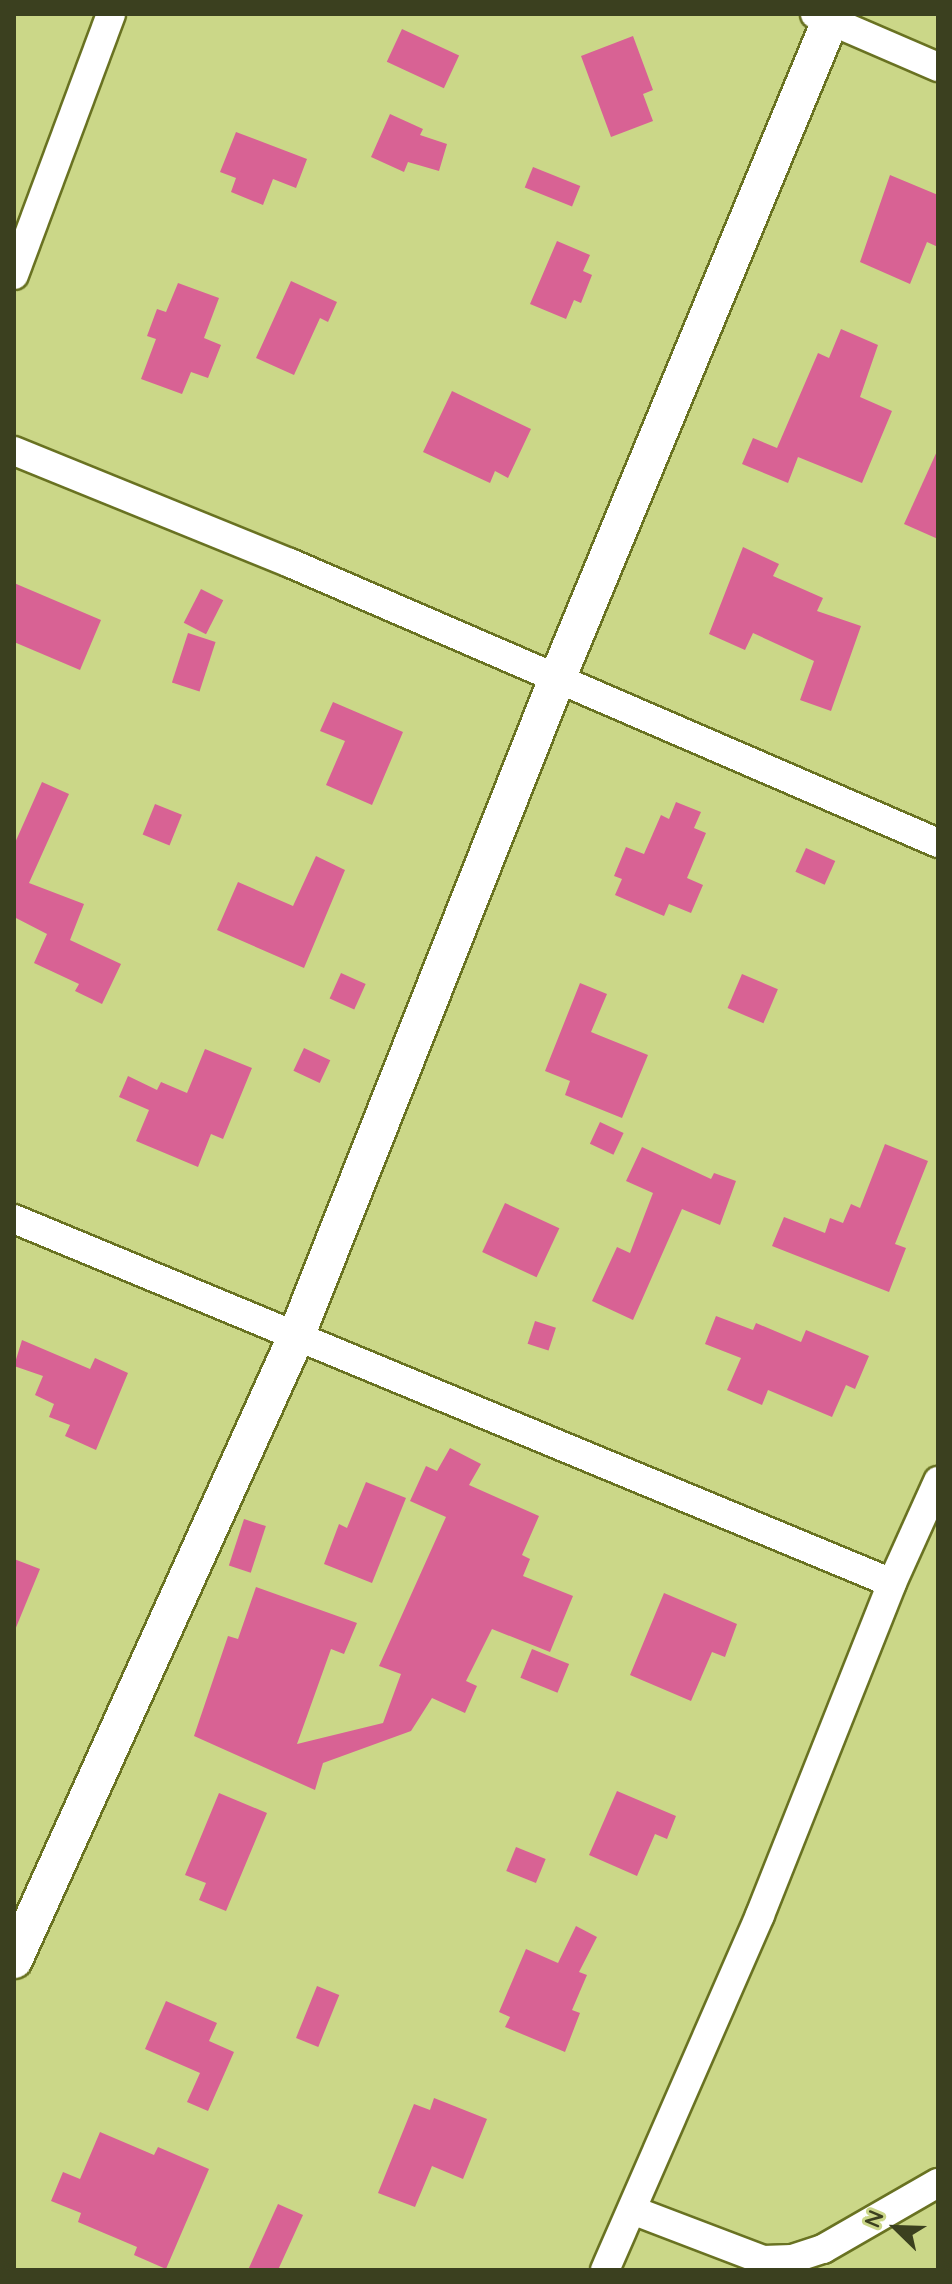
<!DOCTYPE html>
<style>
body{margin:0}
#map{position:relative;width:952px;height:2284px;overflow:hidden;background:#cbd788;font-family:Quicksand,sans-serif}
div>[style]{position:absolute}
.building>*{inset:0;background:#d86294;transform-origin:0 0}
.roads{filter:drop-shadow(2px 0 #697222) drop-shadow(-2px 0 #697222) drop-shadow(0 2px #697222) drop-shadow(0 -2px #697222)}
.minor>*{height:28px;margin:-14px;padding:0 14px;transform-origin:14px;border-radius:14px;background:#fff}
.tertiary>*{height:36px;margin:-18px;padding:0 18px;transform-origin:18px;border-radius:18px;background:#fff}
span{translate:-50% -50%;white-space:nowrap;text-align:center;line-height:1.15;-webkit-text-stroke:6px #cbd788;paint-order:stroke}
.frame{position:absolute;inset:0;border:16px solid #3b401f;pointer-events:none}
.north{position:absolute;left:856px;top:2188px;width:80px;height:80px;-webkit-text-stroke:6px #cbd788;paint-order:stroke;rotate:293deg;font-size:22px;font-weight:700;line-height:32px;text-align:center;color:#3b401f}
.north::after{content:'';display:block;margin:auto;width:28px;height:36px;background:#3b401f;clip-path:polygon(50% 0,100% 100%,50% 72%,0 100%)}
</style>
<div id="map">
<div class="building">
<i style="left:402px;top:29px;width:63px;height:36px;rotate:25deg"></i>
<i style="clip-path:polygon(633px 36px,653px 90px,643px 94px,653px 121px,611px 137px,581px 56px)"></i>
<i style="clip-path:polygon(390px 114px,423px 129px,420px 135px,447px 144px,439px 171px,408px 162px,404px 172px,371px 157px)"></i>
<i style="clip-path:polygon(236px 132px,307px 159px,296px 188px,273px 179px,263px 205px,231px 192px,236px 178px,220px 172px)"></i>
<i style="left:533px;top:167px;width:51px;height:22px;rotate:22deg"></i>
<i style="clip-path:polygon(890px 175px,938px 195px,938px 247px,927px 242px,910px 284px,860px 262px)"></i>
<i style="clip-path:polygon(557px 241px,590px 255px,583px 271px,592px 275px,581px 303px,574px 300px,566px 319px,530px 304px)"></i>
<i style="clip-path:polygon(291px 281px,337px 302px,328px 322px,320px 318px,294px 375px,256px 358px)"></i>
<i style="clip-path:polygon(178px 283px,219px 298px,204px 338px,221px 345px,208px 378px,191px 372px,182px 394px,141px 379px,156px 339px,147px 336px,157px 309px,166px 312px)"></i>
<i style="clip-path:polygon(841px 329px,878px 345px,860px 397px,892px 411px,862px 483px,798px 457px,788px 483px,742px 464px,753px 438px,777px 448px,818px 353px,829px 358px)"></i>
<i style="clip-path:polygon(452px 391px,531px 429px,508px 478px,495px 471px,490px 483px,423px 452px)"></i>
<i style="clip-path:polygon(938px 449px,938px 539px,904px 524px)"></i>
<i style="clip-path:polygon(743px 547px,779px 564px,773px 576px,823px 598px,817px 611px,861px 626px,831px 711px,800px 700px,814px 661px,753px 633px,745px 650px,709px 634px)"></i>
<i style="clip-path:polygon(14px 583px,101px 620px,80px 670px,14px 642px)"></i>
<i style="left:201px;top:589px;width:25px;height:38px;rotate:27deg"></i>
<i style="left:188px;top:633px;width:29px;height:52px;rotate:18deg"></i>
<i style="clip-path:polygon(333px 702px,403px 732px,372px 805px,326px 785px,345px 741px,320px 731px)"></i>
<i style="clip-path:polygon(42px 782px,69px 794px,29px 883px,84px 904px,70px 940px,121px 964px,102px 1004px,75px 991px,79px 984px,34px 963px,47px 934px,14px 917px,14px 845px)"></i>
<i style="clip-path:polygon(676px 802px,701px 812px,694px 828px,706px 833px,687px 878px,703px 885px,691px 913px,669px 904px,664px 916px,615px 895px,622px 879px,614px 876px,626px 847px,644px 854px,661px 815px,669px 819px)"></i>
<i style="left:155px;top:804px;width:29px;height:33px;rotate:22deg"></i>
<i style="left:806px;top:848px;width:32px;height:26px;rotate:24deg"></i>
<i style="clip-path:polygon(316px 856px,345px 870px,304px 968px,217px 930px,238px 882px,293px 906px)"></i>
<i style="left:341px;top:973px;width:27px;height:28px;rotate:24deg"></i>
<i style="left:742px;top:974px;width:39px;height:37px;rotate:23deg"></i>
<i style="clip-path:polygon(580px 983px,607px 994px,591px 1032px,648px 1055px,622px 1118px,565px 1095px,570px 1081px,545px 1071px)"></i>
<i style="left:304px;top:1048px;width:29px;height:25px;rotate:25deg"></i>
<i style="clip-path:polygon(205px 1049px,252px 1068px,223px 1139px,211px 1134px,198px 1167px,136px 1141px,149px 1110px,119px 1097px,128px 1076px,157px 1090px,161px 1082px,187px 1093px)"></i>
<i style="left:600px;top:1122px;width:26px;height:24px;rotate:25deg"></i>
<i style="clip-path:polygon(885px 1144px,928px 1161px,895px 1244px,906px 1248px,889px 1292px,772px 1246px,784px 1217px,825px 1233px,830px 1218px,843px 1223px,851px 1204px,860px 1208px)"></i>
<i style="clip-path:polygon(642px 1147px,711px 1179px,714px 1173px,736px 1181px,720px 1225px,682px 1209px,633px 1320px,592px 1301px,617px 1247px,630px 1253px,653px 1193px,626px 1181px)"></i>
<i style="left:505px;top:1203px;width:60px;height:54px;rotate:25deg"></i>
<i style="clip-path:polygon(716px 1316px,753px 1330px,756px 1323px,801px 1342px,806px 1330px,869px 1356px,855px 1389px,846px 1385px,832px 1417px,768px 1390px,762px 1405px,727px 1390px,741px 1358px,705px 1344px)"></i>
<i style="left:535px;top:1321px;width:22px;height:24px;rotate:18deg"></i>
<i style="clip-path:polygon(22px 1340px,90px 1369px,95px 1358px,128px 1373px,96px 1450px,65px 1436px,70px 1425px,49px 1417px,54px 1404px,35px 1395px,43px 1376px,14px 1366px)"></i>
<i style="clip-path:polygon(450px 1448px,481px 1464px,469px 1485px,539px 1516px,522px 1555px,530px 1559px,523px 1576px,573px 1596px,550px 1652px,492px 1629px,466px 1681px,477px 1686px,465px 1713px,432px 1698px,411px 1731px,323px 1763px,315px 1790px,194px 1736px,228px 1636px,238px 1639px,256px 1587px,357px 1623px,344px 1654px,331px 1649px,297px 1744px,383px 1723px,401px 1674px,379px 1666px,446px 1517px,410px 1501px,426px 1466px,437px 1471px)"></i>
<i style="clip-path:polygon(366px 1482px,406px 1498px,372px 1583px,324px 1564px,339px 1524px,347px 1528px)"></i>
<i style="left:244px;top:1519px;width:23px;height:49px;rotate:18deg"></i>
<i style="clip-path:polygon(14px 1559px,40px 1569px,15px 1630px,14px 1630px)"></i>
<i style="clip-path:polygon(664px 1593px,737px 1624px,725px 1657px,712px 1652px,691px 1701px,630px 1675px)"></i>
<i style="left:532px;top:1649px;width:40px;height:31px;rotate:22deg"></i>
<i style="clip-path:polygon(617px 1791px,676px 1816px,667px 1839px,655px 1834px,637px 1876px,589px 1855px)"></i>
<i style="clip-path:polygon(219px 1793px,267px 1813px,226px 1911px,199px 1900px,206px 1883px,185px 1875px)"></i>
<i style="left:516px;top:1847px;width:32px;height:26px;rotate:22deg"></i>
<i style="clip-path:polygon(576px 1926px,597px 1937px,579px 1972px,587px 1975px,572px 2010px,580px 2013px,565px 2052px,505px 2027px,510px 2017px,499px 2012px,526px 1949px,558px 1963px)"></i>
<i style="left:317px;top:1986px;width:24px;height:56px;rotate:22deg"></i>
<i style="clip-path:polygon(166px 2001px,217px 2023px,209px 2041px,234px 2052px,208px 2111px,187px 2102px,200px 2073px,145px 2049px)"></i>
<i style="clip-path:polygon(434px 2098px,487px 2119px,463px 2179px,432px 2166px,415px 2207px,378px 2193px,414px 2104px,430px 2110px)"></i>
<i style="clip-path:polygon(100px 2132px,154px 2155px,158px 2147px,209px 2169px,166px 2269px,134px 2255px,137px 2247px,78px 2222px,81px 2213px,51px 2201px,63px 2172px,80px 2179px)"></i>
<i style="clip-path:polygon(278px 2204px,303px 2215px,278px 2270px,248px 2270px)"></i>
</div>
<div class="roads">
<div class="minor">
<i style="left:815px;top:14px;width:134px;rotate:23.3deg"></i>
<i style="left:14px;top:275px;width:278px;rotate:-69.6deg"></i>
<i style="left:14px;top:451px;width:298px;rotate:22.1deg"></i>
<i style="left:290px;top:563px;width:706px;rotate:23.37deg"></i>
<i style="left:14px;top:1219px;width:950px;rotate:22.52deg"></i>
<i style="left:632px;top:2210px;width:140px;rotate:20.9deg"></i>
<i style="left:763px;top:2260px;width:29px;rotate:-2deg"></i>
<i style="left:792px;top:2259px;width:33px;rotate:-18deg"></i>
<i style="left:823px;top:2249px;width:133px;rotate:-29.9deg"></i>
<i style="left:605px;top:2270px;width:387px;rotate:-66.4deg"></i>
<i style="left:760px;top:1915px;width:357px;rotate:-68.3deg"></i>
<i style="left:892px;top:1583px;width:112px;rotate:-65.7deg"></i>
</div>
<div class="tertiary">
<i style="left:14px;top:1960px;width:682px;rotate:-65.65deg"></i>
<i style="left:295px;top:1339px;width:710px;rotate:-68.35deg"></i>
<i style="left:557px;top:679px;width:720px;rotate:-67.46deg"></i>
</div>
</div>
<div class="frame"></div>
<div class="north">N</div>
</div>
